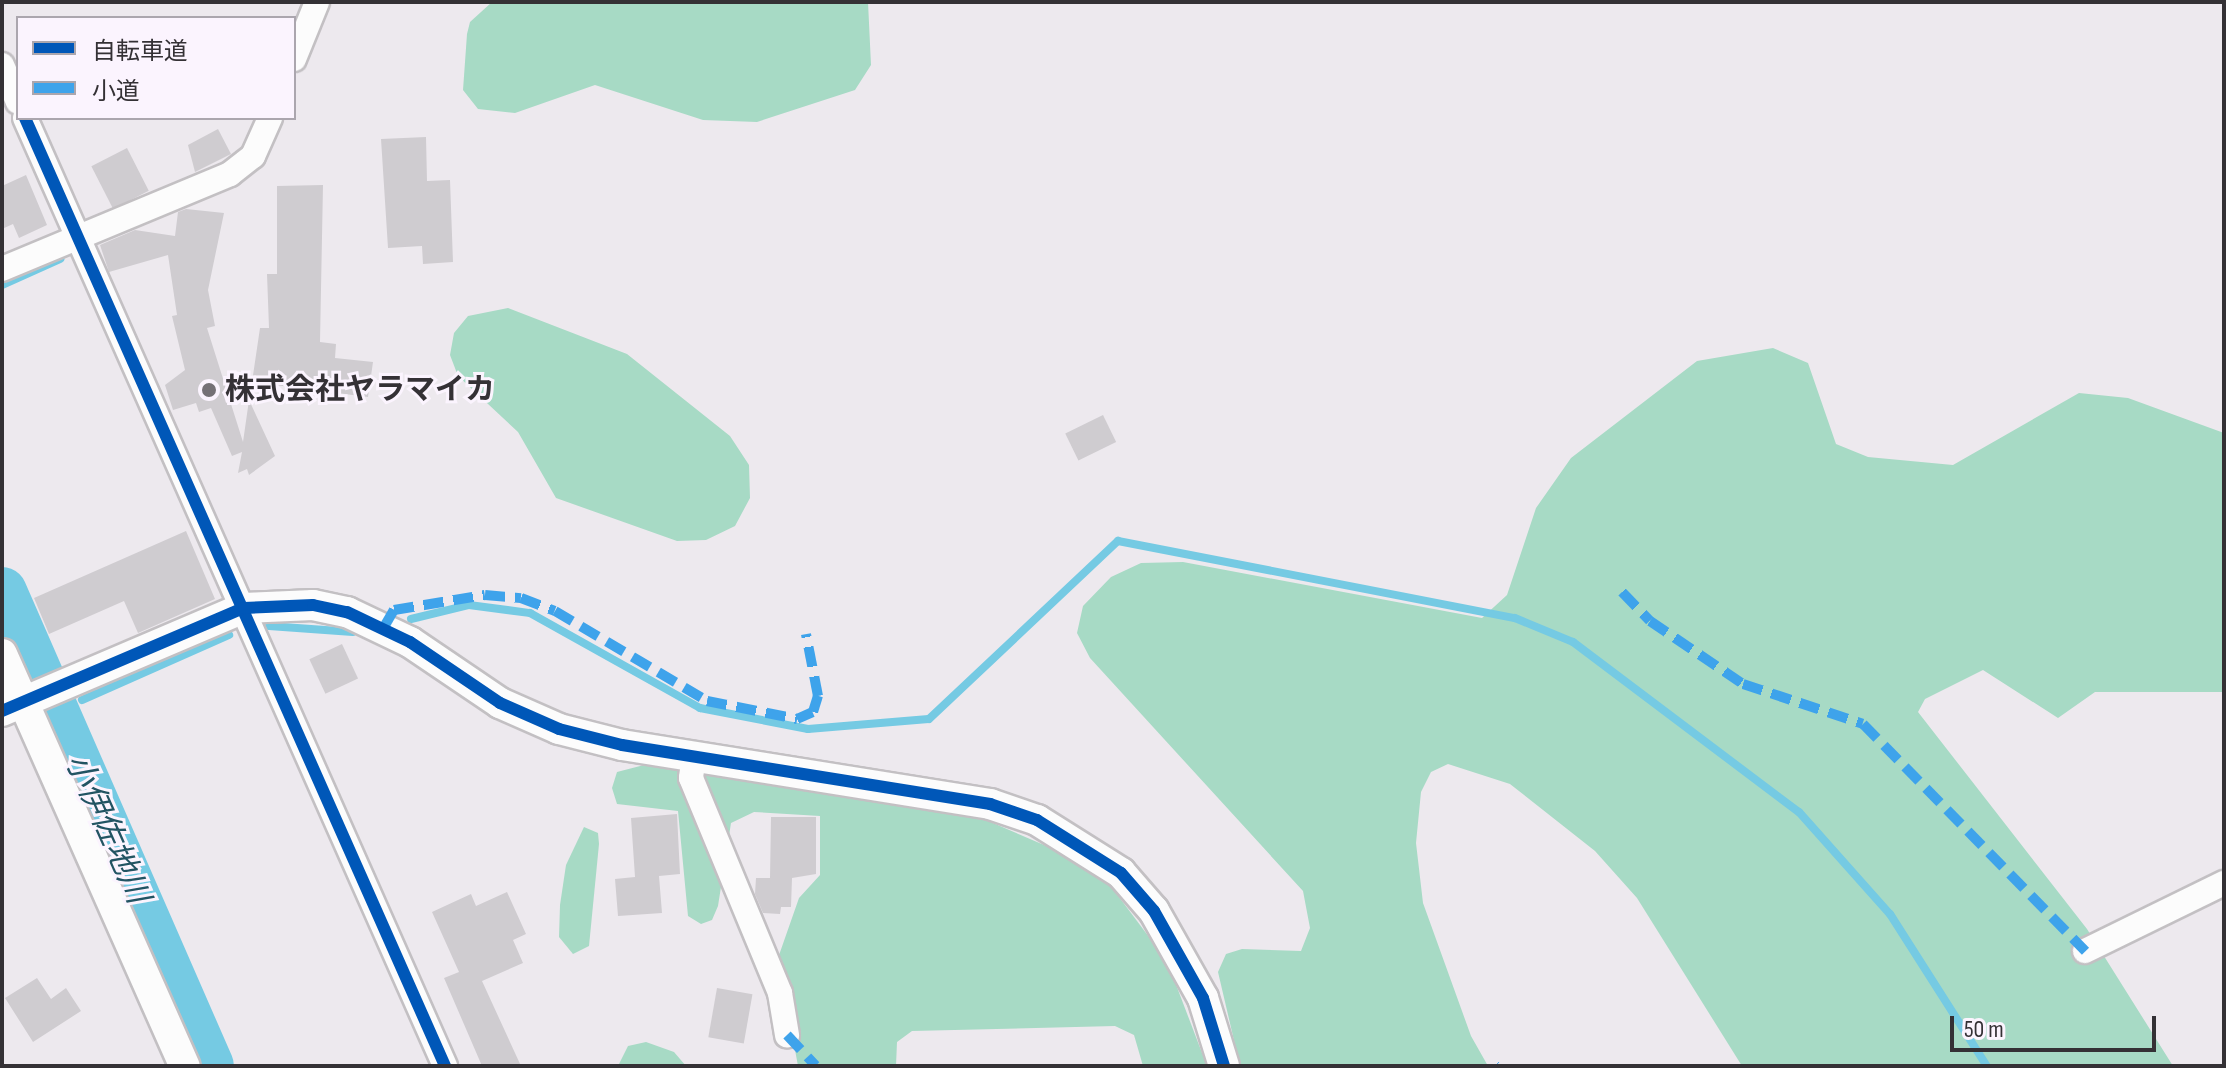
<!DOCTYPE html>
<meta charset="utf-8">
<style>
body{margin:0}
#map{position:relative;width:2226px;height:1068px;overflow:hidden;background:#ede9ee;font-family:"Sofia Sans Condensed","Noto Sans JP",sans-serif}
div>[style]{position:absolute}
.green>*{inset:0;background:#a7dac5}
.stream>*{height:8px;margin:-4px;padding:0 4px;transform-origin:4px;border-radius:4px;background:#75cae3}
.river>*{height:50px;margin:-25px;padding:0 25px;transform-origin:25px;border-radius:25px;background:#75cae3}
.building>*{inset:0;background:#cfccd0;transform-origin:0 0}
.roads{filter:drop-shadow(2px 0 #c3c0c3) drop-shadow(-2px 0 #c3c0c3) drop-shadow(0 2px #c3c0c3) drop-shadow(0 -2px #c3c0c3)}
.minor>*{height:24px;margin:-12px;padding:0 12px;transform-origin:12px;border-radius:12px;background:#fcfcfc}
.tertiary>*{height:30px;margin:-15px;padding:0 15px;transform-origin:15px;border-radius:15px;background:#fcfcfc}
.quiet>*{height:10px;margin-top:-5px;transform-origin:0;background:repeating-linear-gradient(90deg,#3ea3eb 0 20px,transparent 0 30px)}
.cycleway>*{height:12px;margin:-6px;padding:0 6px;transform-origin:6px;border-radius:6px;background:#0057b8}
.dots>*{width:22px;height:22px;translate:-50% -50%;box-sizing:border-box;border:4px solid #fbf4fe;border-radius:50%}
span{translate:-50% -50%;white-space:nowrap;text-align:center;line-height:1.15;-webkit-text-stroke:6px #fbf4fe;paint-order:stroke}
.poi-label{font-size:30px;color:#343135;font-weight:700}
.left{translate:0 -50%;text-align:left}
.water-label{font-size:32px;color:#225463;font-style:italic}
.frame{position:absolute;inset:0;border:4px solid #343135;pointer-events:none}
.legend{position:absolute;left:16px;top:16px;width:280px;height:104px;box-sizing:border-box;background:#fbf4fe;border:2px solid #aba6ae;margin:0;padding:10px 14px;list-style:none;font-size:24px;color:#343135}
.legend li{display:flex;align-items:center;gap:16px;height:40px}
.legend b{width:40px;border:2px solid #aba6ae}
.scale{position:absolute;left:1950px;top:1016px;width:206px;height:36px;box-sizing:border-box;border:4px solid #343135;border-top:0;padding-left:10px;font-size:24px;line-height:28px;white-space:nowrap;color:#343135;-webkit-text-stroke:6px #fbf4fe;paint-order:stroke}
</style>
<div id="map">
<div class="green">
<i style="clip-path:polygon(492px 2px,868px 2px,871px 65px,855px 90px,757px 122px,703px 120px,595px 85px,515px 113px,478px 109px,463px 90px,467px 34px,470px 22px)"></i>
<i style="clip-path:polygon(508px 308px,627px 354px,730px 436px,749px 465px,750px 498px,735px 526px,706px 540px,677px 541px,556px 498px,518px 432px,458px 376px,450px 355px,454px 333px,468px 316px)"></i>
<i style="clip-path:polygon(1773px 348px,1808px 363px,1836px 444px,1868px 457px,1953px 465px,2079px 393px,2128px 398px,2224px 433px,2224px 692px,2095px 692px,2058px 718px,1983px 670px,1925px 699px,1918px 712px,2087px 929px,2173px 1066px,1742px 1066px,1637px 898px,1595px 851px,1510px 784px,1448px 764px,1431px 772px,1421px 792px,1416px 843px,1423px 903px,1471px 1036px,1488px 1066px,1240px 1066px,1218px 972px,1226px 954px,1242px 949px,1301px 951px,1310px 928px,1303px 891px,1090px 658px,1077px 633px,1083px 606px,1111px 577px,1141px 563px,1183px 562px,1482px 618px,1507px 595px,1536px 508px,1571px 458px,1697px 361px)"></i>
<i style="clip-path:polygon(644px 765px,986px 820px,1072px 857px,1110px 885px,1167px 961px,1207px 1066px,1143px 1066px,1134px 1035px,1115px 1026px,912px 1031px,897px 1042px,896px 1066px,798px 1066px,778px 958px,799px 898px,820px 875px,820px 816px,754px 812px,731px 823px,718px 906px,712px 920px,701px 924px,688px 916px,678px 811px,617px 804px,612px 788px,617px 772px)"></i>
<i style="clip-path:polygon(584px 827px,598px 833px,599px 844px,589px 946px,573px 954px,559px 937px,560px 905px,566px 865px)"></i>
<i style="clip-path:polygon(646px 1042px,674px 1052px,686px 1066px,618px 1066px,628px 1046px)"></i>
</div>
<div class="stream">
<i style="left:2px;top:285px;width:64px;rotate:-24.1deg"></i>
<i style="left:411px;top:619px;width:60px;rotate:-13.6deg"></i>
<i style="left:469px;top:605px;width:62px;rotate:7.5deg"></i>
<i style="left:530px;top:613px;width:195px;rotate:29.2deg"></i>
<i style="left:700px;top:708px;width:110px;rotate:11deg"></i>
<i style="left:808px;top:729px;width:121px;rotate:-4.7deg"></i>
<i style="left:929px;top:719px;width:260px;rotate:-43.3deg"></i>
<i style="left:1118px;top:541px;width:404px;rotate:11deg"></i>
<i style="left:1515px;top:618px;width:63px;rotate:22.5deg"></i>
<i style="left:1573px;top:642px;width:283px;rotate:37deg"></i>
<i style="left:1799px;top:812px;width:137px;rotate:48.3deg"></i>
<i style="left:1890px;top:914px;width:180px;rotate:57.5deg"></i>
<i style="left:269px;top:626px;width:84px;rotate:4.1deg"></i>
<i style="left:82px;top:700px;width:161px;rotate:-23.9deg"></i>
<i style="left:55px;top:712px;width:10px;rotate:-29deg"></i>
</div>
<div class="river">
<i style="left:2px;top:592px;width:517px;rotate:66.41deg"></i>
</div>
<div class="building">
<i style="clip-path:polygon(218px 129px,231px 154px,195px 172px,188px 145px)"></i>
<i style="clip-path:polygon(426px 137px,427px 181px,450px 180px,453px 262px,423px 264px,422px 246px,388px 248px,381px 139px)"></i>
<i style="left:127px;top:148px;width:48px;height:40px;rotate:63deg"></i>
<i style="clip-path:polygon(26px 175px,47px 225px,19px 238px,13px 224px,2px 229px,2px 186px)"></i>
<i style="clip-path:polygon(323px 185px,320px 342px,336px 344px,335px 358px,373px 362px,368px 397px,252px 382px,260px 328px,269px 328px,267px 274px,277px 274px,277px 186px)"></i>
<i style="clip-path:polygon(186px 209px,224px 213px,208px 290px,215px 326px,207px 328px,243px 442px,249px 400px,275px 456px,249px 475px,247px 469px,238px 473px,242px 452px,232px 456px,211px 408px,199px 412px,196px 403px,173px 410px,165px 385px,185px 370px,172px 316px,177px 315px,168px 255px,109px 272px,100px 245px,135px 230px,175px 236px,178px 212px)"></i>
<i style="left:1103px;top:415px;width:30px;height:42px;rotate:64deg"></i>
<i style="clip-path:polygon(186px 531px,215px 599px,138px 633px,124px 601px,49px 634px,34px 598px)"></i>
<i style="left:342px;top:644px;width:38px;height:36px;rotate:65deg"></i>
<i style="clip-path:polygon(677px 814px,680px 874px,659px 876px,662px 913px,618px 916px,615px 879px,635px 877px,631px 818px)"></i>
<i style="clip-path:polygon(771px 817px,816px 817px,816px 874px,792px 878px,791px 907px,781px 907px,780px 914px,763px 913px,755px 894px,756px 878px,770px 878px)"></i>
<i style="clip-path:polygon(507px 892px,526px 934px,513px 940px,523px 963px,482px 981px,521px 1066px,482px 1066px,444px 978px,459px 972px,432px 912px,471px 894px,476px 906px)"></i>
<i style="clip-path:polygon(37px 978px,51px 999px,66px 988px,81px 1011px,33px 1042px,5px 998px)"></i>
<i style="left:717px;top:988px;width:36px;height:50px;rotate:10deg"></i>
</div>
<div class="roads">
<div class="minor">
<i style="left:294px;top:59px;width:61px;rotate:-68deg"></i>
<i style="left:2px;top:65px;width:40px;rotate:66.6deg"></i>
<i style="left:25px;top:118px;width:1037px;rotate:66.1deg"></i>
<i style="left:2px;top:269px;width:247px;rotate:-22.6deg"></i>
<i style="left:230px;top:174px;width:29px;rotate:-38deg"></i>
<i style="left:253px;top:156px;width:42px;rotate:-65.9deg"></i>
<i style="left:694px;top:756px;width:22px;rotate:98deg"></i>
<i style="left:691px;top:778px;width:233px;rotate:67.5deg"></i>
<i style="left:780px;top:993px;width:43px;rotate:80.5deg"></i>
<i style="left:2085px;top:951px;width:155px;rotate:-26.1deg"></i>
</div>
<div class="tertiary">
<i style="left:2px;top:654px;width:451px;rotate:66.1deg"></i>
<i style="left:2px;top:711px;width:263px;rotate:-23.1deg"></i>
<i style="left:244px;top:608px;width:69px;rotate:-2.5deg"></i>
<i style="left:313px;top:605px;width:35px;rotate:12deg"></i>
<i style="left:347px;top:612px;width:70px;rotate:25.5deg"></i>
<i style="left:410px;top:642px;width:109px;rotate:34.1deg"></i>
<i style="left:500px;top:703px;width:64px;rotate:23.8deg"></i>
<i style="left:559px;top:729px;width:65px;rotate:14.3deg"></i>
<i style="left:622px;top:745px;width:373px;rotate:9.1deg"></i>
<i style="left:990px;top:804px;width:50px;rotate:18.8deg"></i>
<i style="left:1037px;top:820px;width:99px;rotate:32.2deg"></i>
<i style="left:1121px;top:873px;width:50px;rotate:49deg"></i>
<i style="left:1154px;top:911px;width:100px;rotate:60.6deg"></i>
<i style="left:1203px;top:998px;width:71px;rotate:72.8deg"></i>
</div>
</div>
<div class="quiet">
<i style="left:1622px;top:592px;width:40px;rotate:46deg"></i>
<i style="left:1650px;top:621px;width:112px;rotate:34.1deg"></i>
<i style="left:1743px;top:684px;width:126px;rotate:18.4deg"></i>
<i style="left:1863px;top:724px;width:318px;rotate:45.6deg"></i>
<i style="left:384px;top:627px;width:20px;rotate:-60deg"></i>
<i style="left:394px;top:610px;width:92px;rotate:-9.4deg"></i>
<i style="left:485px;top:595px;width:36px;rotate:5deg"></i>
<i style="left:521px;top:598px;width:36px;rotate:21deg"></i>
<i style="left:555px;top:611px;width:177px;rotate:30.6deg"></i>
<i style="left:707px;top:701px;width:92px;rotate:11.3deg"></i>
<i style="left:797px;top:719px;width:17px;rotate:-24deg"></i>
<i style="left:813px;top:712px;width:17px;rotate:-73deg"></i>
<i style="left:818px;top:696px;width:63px;rotate:-101deg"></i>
<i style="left:787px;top:1035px;width:42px;rotate:46.9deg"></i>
<i style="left:1495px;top:1065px;width:1px;rotate:45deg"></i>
</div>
<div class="cycleway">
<i style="left:25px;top:118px;width:1037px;rotate:66.1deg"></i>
<i style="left:2px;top:711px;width:263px;rotate:-23.1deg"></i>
<i style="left:244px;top:608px;width:69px;rotate:-2.5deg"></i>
<i style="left:313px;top:605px;width:35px;rotate:12deg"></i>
<i style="left:347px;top:612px;width:70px;rotate:25.5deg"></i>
<i style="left:410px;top:642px;width:109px;rotate:34.1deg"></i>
<i style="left:500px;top:703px;width:64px;rotate:23.8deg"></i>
<i style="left:559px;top:729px;width:65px;rotate:14.3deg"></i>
<i style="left:622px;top:745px;width:373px;rotate:9.1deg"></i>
<i style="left:990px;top:804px;width:50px;rotate:18.8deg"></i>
<i style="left:1037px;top:820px;width:99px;rotate:32.2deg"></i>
<i style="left:1121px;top:873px;width:50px;rotate:49deg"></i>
<i style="left:1154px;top:911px;width:100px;rotate:60.6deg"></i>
<i style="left:1203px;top:998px;width:71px;rotate:72.8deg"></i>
</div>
<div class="dots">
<i style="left:209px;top:390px;background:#757176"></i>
</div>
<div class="poi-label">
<span class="left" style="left:225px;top:390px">株式会社ヤラマイカ</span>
</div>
<div class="water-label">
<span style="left:106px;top:829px;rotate:66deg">小伊佐地川</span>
</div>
<div class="frame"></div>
<ul class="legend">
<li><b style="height:10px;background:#0057b8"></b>自転車道</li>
<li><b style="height:10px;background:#3ea3eb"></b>小道</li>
</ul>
<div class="scale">50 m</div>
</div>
